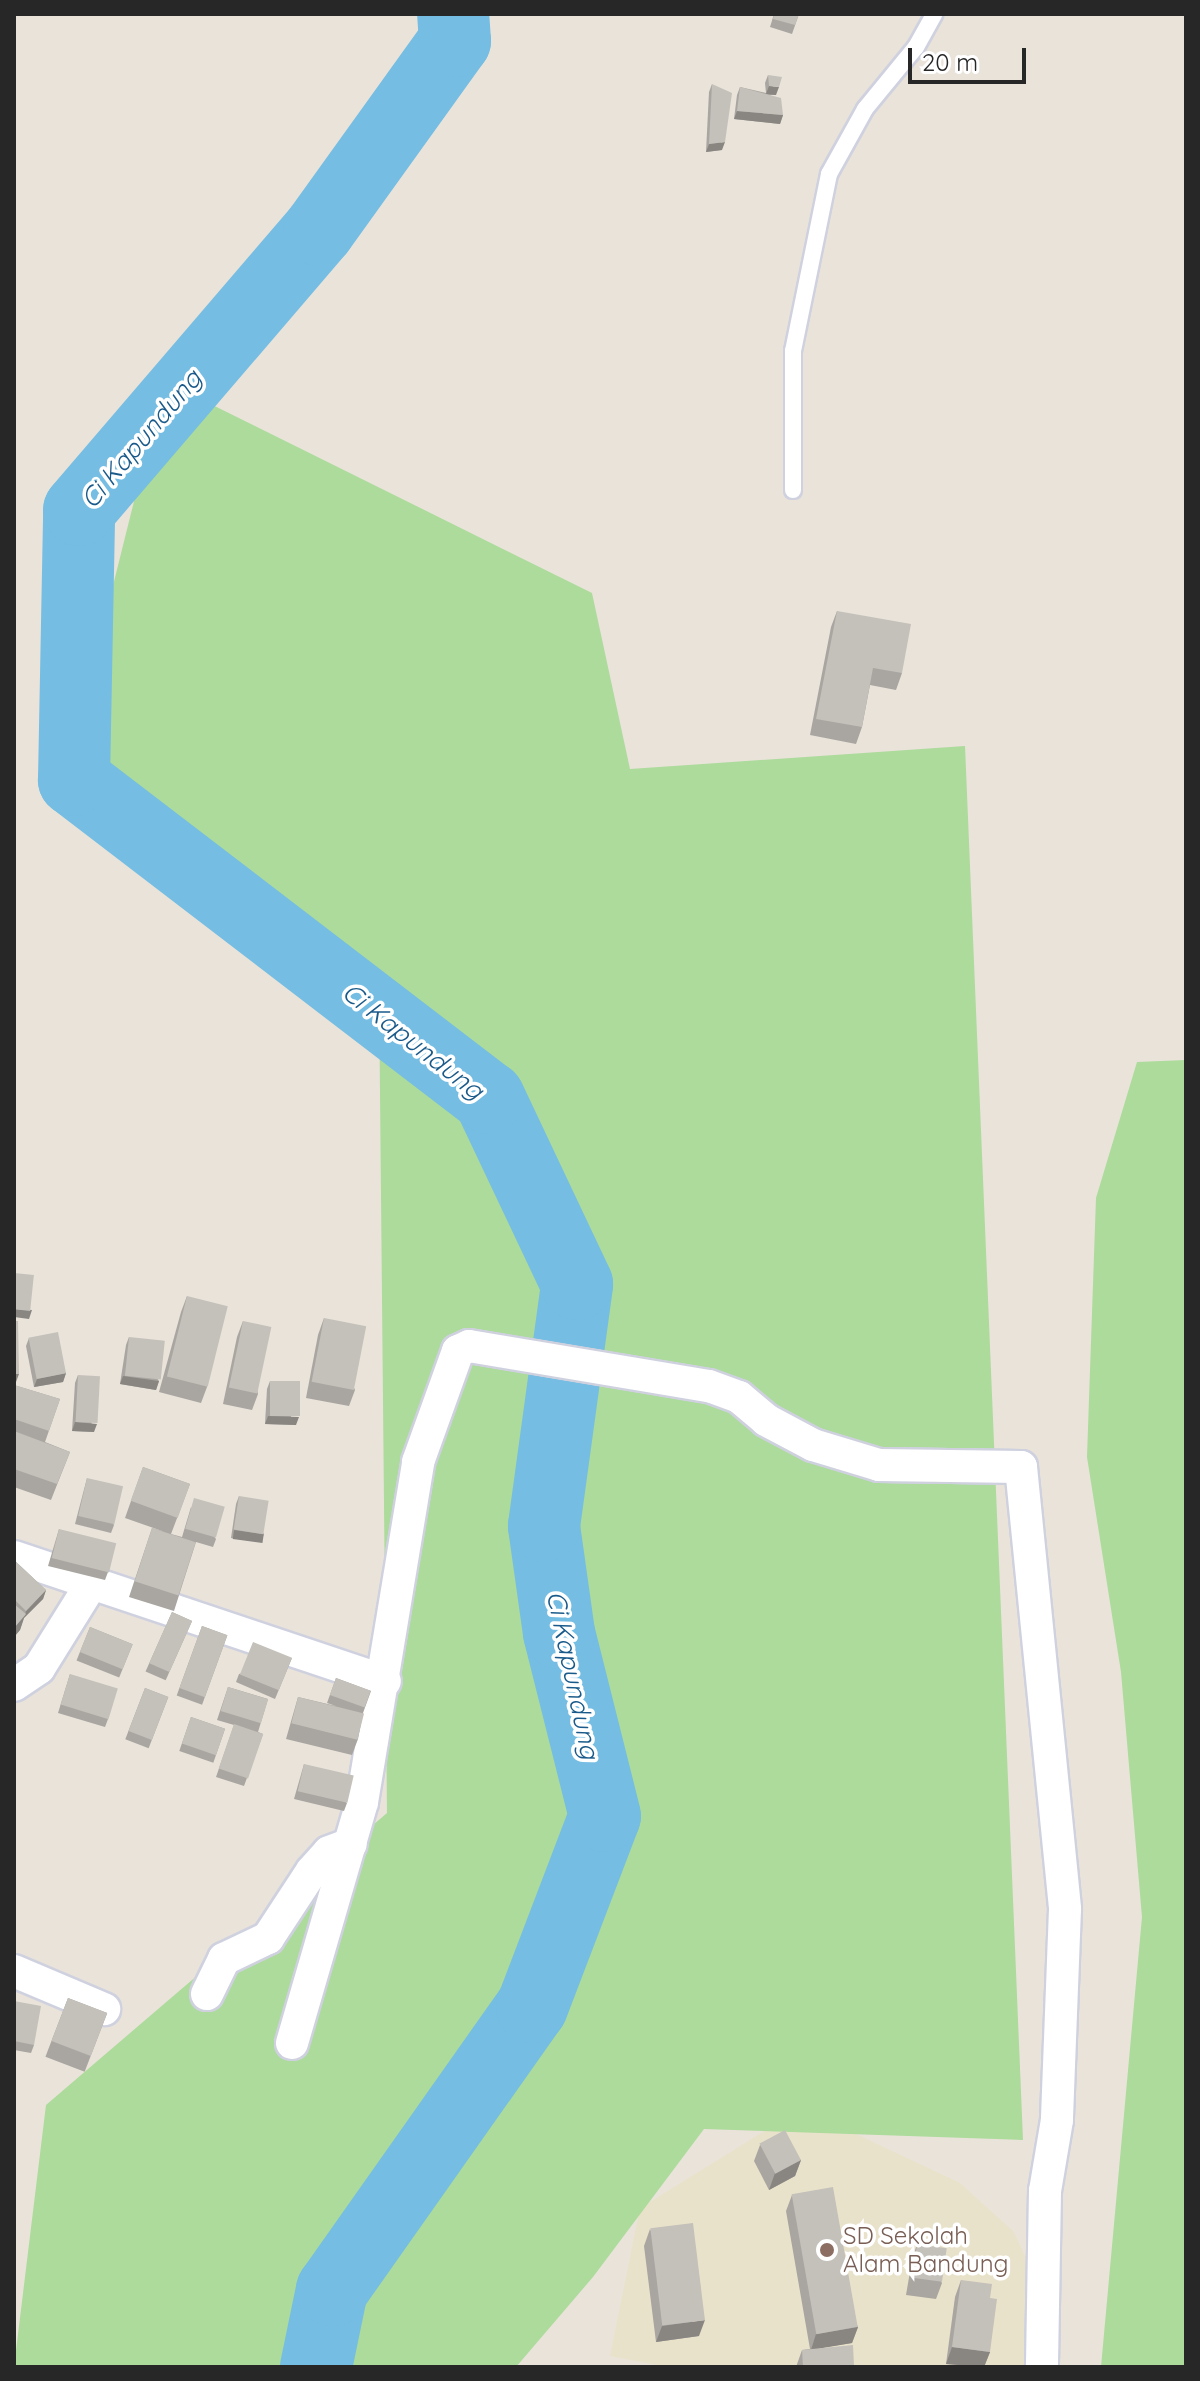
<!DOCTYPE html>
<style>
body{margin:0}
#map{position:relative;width:1200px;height:2381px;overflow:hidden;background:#e9e3da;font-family:Quicksand,sans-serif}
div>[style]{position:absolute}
.education>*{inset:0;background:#e9e2ca}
.green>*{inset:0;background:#acdb9b}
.river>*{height:72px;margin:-36px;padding:0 36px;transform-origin:36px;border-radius:36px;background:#75bde2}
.roads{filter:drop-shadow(2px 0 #cfd1df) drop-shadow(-2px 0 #cfd1df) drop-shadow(0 2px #cfd1df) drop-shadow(0 -2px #cfd1df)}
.service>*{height:16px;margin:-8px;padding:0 8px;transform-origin:8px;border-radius:8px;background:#fff}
.minor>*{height:32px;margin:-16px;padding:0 16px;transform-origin:16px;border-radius:16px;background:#fff}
.wall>*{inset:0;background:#a9a5a0;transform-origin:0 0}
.shaded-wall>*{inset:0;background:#898682;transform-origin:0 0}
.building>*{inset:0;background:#c4c0ba;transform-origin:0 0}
.dots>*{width:22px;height:22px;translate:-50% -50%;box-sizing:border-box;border:4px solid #fff;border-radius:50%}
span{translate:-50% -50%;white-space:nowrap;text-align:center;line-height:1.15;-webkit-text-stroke:7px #fff;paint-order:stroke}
.education-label{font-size:24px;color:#785e54}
.left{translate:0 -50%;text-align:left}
.water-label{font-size:26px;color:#195a8a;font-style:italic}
.frame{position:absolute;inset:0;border:16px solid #272727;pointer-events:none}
.scale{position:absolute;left:908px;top:48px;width:118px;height:36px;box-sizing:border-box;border:4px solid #272727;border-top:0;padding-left:10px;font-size:24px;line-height:28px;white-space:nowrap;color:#272727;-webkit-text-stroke:6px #fff;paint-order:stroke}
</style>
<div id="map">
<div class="education">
<i style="clip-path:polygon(766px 2130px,856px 2134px,960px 2183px,1013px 2231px,1031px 2268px,1027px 2367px,666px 2367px,610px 2356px,640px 2208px)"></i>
</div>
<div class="green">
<i style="clip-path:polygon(164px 381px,592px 593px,630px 769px,965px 746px,1023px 2140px,704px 2129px,593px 2277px,516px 2367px,14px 2367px,46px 2105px,387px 1813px,379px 989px,75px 738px)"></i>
<i style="clip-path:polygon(1186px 1060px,1186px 2367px,1101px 2367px,1142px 1917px,1121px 1672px,1087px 1457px,1096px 1198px,1137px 1062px)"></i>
</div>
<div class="river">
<i style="left:316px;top:2367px;width:79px;rotate:-78.3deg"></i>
<i style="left:332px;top:2290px;width:347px;rotate:-54.8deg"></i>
<i style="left:532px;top:2007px;width:204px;rotate:-69.1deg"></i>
<i style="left:605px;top:1816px;width:189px;rotate:-104.1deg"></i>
<i style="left:559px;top:1633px;width:108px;rotate:-98deg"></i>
<i style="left:544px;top:1526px;width:244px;rotate:-82.2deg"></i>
<i style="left:577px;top:1284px;width:206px;rotate:-115.3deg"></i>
<i style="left:489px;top:1098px;width:523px;rotate:-142.54deg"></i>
<i style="left:74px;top:780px;width:270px;rotate:-88.9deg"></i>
<i style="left:79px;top:510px;width:369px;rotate:-49.4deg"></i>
<i style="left:319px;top:230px;width:233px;rotate:-54.3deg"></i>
<i style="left:455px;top:41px;width:27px;rotate:-94deg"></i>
</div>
<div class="roads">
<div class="service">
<i style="left:793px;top:490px;width:139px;rotate:-90deg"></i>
<i style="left:793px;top:351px;width:181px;rotate:-78.5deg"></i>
<i style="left:829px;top:174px;width:74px;rotate:-61deg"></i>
<i style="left:865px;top:109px;width:80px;rotate:-50.6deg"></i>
<i style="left:916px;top:47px;width:38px;rotate:-61deg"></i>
</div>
<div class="minor">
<i style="left:14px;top:1557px;width:391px;rotate:18.5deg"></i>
<i style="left:14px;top:1685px;width:30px;rotate:-34deg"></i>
<i style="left:39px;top:1668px;width:97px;rotate:-58.1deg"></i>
<i style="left:14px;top:1971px;width:98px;rotate:22.9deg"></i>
<i style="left:207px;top:1994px;width:39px;rotate:-64deg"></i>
<i style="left:224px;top:1959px;width:49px;rotate:-25.5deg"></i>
<i style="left:268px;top:1938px;width:80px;rotate:-56.7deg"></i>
<i style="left:312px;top:1871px;width:25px;rotate:-48deg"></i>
<i style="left:329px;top:1852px;width:23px;rotate:-20deg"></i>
<i style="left:292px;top:2043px;width:251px;rotate:-73.8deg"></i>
<i style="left:362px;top:1802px;width:345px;rotate:-80.6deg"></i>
<i style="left:418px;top:1462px;width:118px;rotate:-70.2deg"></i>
<i style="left:458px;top:1351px;width:12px;rotate:-24deg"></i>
<i style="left:469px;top:1346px;width:243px;rotate:9.5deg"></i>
<i style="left:709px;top:1386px;width:32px;rotate:20deg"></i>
<i style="left:739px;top:1397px;width:35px;rotate:40deg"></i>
<i style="left:766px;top:1420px;width:53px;rotate:28deg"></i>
<i style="left:813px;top:1445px;width:69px;rotate:16.9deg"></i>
<i style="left:879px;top:1465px;width:142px;rotate:0.8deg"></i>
<i style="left:1021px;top:1467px;width:444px;rotate:84.3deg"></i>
<i style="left:1065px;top:1909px;width:211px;rotate:92.2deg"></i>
<i style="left:1057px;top:2120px;width:72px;rotate:99.6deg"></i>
<i style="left:1045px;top:2191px;width:176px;rotate:91deg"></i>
</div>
</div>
<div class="wall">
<i style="clip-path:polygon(774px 14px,799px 14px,792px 34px,770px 27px)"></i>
<i style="clip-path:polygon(768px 75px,776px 95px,770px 95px,783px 115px,780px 124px,734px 119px,737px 95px,740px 87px,766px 93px,765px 83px)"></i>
<i style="clip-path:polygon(712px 84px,722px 150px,706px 152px,709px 92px)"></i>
<i style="clip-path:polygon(837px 611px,902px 673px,896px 690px,870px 685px,862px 727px,856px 744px,810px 735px,831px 627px)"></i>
<i style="clip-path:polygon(187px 1296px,207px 1387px,201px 1403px,159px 1392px,181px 1312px)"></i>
<i style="clip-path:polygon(324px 1318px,355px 1390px,349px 1406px,306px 1398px,318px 1335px)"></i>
<i style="clip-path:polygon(243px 1321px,258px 1394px,252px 1410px,223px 1404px,237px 1337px)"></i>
<i style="clip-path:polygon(129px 1337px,159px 1381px,156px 1390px,120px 1384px,126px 1345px)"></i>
<i style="clip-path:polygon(29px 1338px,66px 1373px,63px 1382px,34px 1387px,26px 1346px)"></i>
<i style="clip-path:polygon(78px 1375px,94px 1432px,72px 1431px,75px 1383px)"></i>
<i style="clip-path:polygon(270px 1381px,296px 1425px,265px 1424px,267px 1389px)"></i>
<i style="clip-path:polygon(14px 1385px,60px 1399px,45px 1442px,70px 1452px,51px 1500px,14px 1487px)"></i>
<i style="clip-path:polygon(143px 1467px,190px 1484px,171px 1534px,182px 1537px,191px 1507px,216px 1539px,213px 1547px,196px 1542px,174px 1611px,129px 1597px,152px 1528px,165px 1532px,125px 1518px)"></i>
<i style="clip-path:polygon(87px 1478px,114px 1525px,111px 1533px,75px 1524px)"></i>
<i style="clip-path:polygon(239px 1496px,264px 1534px,261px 1542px,231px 1538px,236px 1504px)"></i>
<i style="clip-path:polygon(59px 1529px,108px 1572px,105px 1580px,48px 1566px)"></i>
<i style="clip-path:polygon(14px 1560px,46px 1590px,43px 1599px,24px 1618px,20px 1630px,14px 1637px)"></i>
<i style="left:172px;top:1612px;width:22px;height:65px;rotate:24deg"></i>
<i style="left:202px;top:1626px;width:27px;height:74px;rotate:20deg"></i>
<i style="left:90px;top:1627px;width:46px;height:36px;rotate:22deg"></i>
<i style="clip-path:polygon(292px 1658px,275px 1699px,236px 1682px,239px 1674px)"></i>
<i style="clip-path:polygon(70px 1674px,108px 1719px,105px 1727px,58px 1713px)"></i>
<i style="clip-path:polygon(336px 1678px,371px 1691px,363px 1713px,358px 1739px,352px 1755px,286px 1739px,298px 1697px,336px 1706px,327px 1703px)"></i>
<i style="clip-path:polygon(228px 1687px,268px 1699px,258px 1732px,263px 1734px,244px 1786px,216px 1777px,234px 1725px,217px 1720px)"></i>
<i style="left:145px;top:1688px;width:25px;height:55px;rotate:21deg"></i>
<i style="left:191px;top:1717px;width:36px;height:36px;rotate:19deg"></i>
<i style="clip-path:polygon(304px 1764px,347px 1803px,344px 1811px,294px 1799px)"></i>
<i style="left:68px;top:1998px;width:42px;height:63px;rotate:21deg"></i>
<i style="clip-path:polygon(14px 2001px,34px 2045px,31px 2053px,14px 2050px)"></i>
<i style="clip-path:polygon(760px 2145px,801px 2160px,795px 2176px,769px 2190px,754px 2161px)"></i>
<i style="clip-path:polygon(792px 2195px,858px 2327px,852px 2343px,819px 2348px,854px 2367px,796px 2367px,802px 2350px,810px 2349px,786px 2211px)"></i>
<i style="clip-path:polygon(650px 2229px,699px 2336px,656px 2342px,644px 2246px)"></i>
<i style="clip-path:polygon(917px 2244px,942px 2283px,936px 2299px,906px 2295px,912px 2260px)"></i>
<i style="clip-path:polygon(961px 2280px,990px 2298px,990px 2352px,984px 2367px,946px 2364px,955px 2297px)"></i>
</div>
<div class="shaded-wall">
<i style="clip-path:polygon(769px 86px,779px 87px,776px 95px,766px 94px)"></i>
<i style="clip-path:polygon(737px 111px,783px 115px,780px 124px,734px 119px)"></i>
<i style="clip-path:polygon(725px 142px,722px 150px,706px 152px,709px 144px)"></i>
<i style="clip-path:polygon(14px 1309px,32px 1310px,29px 1319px,14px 1317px)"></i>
<i style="clip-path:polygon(66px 1373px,63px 1382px,34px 1387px,37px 1379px)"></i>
<i style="clip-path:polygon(14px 1374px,19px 1374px,16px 1382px,14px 1382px)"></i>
<i style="clip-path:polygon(123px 1376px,159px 1381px,156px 1390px,120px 1384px)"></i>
<i style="clip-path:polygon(268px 1416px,299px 1417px,296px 1425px,265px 1424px)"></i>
<i style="clip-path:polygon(75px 1422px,97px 1424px,94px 1432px,72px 1431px)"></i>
<i style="left:234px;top:1530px;width:30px;height:9px;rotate:8deg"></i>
<i style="clip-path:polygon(46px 1590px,43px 1599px,24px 1618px,20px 1630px,14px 1637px,14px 1628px,25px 1615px,26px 1611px)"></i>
<i style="clip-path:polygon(801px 2160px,795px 2176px,769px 2190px,775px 2173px)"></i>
<i style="clip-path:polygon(705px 2320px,699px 2336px,656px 2342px,662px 2326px)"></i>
<i style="clip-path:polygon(858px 2327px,852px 2343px,811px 2350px,816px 2334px)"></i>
<i style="clip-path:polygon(952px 2347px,990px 2352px,984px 2367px,946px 2364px)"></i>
</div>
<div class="building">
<i style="clip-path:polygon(774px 14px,799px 14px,795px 25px,773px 19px)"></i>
<i style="clip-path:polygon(768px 75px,782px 77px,779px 87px,769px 86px)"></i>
<i style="clip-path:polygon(712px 84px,732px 93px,725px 142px,709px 144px)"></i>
<i style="clip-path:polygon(740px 87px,781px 98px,783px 115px,737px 111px)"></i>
<i style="clip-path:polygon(837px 611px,911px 624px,902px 673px,873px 668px,862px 727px,816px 719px)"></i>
<i style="left:14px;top:1273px;width:20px;height:36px;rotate:6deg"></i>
<i style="left:187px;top:1296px;width:42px;height:83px;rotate:14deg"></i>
<i style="left:324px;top:1318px;width:43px;height:65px;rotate:11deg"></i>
<i style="clip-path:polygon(14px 1321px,18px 1321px,19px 1374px,14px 1374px)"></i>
<i style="left:243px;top:1321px;width:29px;height:68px;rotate:12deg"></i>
<i style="left:58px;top:1332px;width:42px;height:30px;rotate:79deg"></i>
<i style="left:129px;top:1337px;width:36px;height:39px;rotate:6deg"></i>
<i style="left:78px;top:1375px;width:22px;height:47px;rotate:3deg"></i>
<i style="left:270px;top:1381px;width:30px;height:35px"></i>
<i style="clip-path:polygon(14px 1385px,60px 1399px,49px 1431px,14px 1419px)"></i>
<i style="clip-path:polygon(14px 1431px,70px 1452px,57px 1484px,14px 1469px)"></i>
<i style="left:143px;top:1467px;width:50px;height:36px;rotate:20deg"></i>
<i style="left:87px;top:1478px;width:37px;height:39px;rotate:13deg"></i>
<i style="left:239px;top:1496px;width:30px;height:34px;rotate:9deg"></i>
<i style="left:194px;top:1498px;width:32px;height:32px;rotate:16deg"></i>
<i style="left:152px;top:1528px;width:46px;height:56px;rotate:18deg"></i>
<i style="left:59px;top:1529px;width:59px;height:30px;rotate:14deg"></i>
<i style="clip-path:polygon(14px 1560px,46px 1590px,26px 1611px,14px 1599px)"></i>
<i style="clip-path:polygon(14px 1604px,26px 1614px,14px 1628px)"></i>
<i style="left:172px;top:1612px;width:22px;height:56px;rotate:24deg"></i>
<i style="left:202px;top:1626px;width:27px;height:66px;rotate:20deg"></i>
<i style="left:90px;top:1627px;width:46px;height:27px;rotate:22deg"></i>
<i style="left:253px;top:1642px;width:42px;height:35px;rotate:22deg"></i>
<i style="left:70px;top:1674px;width:50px;height:32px;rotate:17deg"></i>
<i style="left:336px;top:1678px;width:37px;height:18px;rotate:20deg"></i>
<i style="left:228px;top:1687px;width:42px;height:25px;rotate:17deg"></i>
<i style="left:145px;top:1688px;width:25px;height:46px;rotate:21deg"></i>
<i style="left:298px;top:1697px;width:68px;height:27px;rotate:14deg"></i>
<i style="left:191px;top:1717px;width:36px;height:28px;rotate:19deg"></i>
<i style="left:234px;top:1724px;width:31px;height:47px;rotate:19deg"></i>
<i style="left:304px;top:1764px;width:51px;height:28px;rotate:13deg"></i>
<i style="left:68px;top:1998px;width:42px;height:46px;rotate:21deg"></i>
<i style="clip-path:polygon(14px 2001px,41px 2006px,34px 2045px,14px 2041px)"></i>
<i style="left:785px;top:2130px;width:34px;height:29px;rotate:62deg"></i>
<i style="left:833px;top:2187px;width:142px;height:42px;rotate:80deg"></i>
<i style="left:693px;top:2223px;width:98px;height:43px;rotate:83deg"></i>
<i style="left:917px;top:2244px;width:30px;height:34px;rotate:8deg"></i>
<i style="clip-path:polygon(961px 2280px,992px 2284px,990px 2298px,997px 2299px,990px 2352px,952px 2347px)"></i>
<i style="clip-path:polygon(853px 2345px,854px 2367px,803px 2367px,802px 2350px)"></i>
</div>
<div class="dots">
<i style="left:827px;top:2250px;background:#8d6e63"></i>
</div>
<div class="education-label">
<span class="left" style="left:843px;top:2250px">SD Sekolah<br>Alam Bandung</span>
</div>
<div class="water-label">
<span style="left:141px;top:439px;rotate:-50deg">Ci Kapundung</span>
<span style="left:413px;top:1041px;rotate:38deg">Ci Kapundung</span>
<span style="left:573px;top:1675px;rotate:78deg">Ci Kapundung</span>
</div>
<div class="frame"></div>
<div class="scale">20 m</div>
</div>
